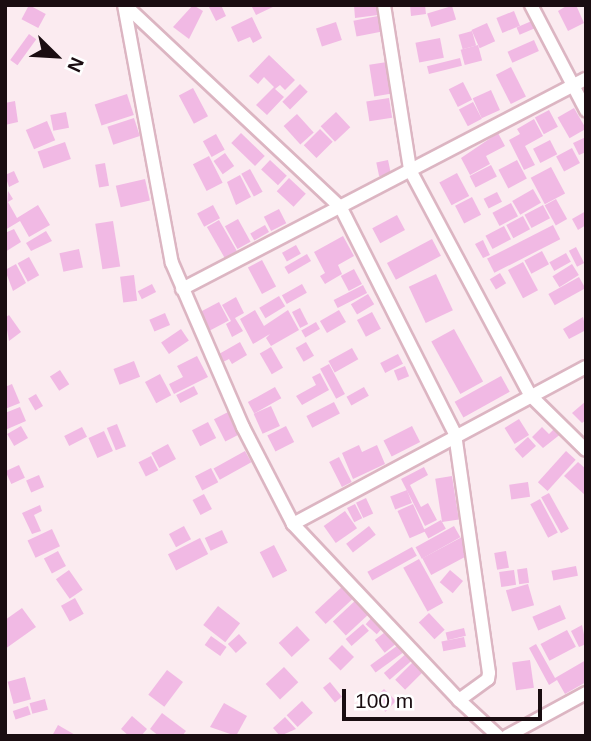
<!DOCTYPE html>
<style>
body{margin:0}
#map{position:relative;width:591px;height:741px;overflow:hidden;background:#fbebf0;font-family:Arial,sans-serif}
div>[style]{position:absolute}
.building>*{inset:0;background:#f1b9e4;transform-origin:0 0}
.roads{filter:drop-shadow(2px 0 #dcb5c2) drop-shadow(-2px 0 #dcb5c2) drop-shadow(0 2px #dcb5c2) drop-shadow(0 -2px #dcb5c2)}
.street>*{height:12px;margin:-6px;padding:0 6px;transform-origin:6px;border-radius:6px;background:#fff}
span{translate:-50% -50%;white-space:nowrap;text-align:center;line-height:1.15;-webkit-text-stroke:7px #fff;paint-order:stroke}
.frame{position:absolute;inset:0;border:7px solid #1a0d11;pointer-events:none}
.north{position:absolute;left:21px;top:21px;width:70px;height:70px;-webkit-text-stroke:5px #fff;paint-order:stroke;rotate:114deg;font-size:19px;font-weight:700;line-height:28px;text-align:center;color:#1a0d11}
.north::after{content:'';display:block;margin:auto;width:24px;height:32px;background:#1a0d11;clip-path:polygon(50% 0,100% 100%,50% 72%,0 100%)}
.scale{position:absolute;left:342px;top:689px;width:200px;height:32px;box-sizing:border-box;border:4px solid #1a0d11;border-top:0;padding-left:9px;font-size:21px;line-height:24px;white-space:nowrap;color:#1a0d11;-webkit-text-stroke:5px #fff;paint-order:stroke}
</style>
<div id="map">
<div class="building">
<i style="left:29px;top:5px;width:19px;height:16px;rotate:28deg"></i>
<i style="clip-path:polygon(193px 5px,203px 11px,189px 39px,173px 27px)"></i>
<i style="clip-path:polygon(208px 5px,221px 5px,226px 16px,216px 21px)"></i>
<i style="clip-path:polygon(251px 5px,277px 5px,256px 15px)"></i>
<i style="clip-path:polygon(354px 5px,377px 5px,378px 15px,355px 18px)"></i>
<i style="clip-path:polygon(410px 5px,425px 5px,426px 14px,411px 16px)"></i>
<i style="clip-path:polygon(568px 5px,576px 5px,584px 23px,568px 31px,558px 11px)"></i>
<i style="left:452px;top:6px;width:14px;height:26px;rotate:73deg"></i>
<i style="left:514px;top:11px;width:16px;height:19px;rotate:68deg"></i>
<i style="left:378px;top:16px;width:16px;height:25px;rotate:79deg"></i>
<i style="clip-path:polygon(252px 17px,262px 38px,253px 43px,250px 37px,238px 42px,231px 27px)"></i>
<i style="left:534px;top:20px;width:8px;height:19px;rotate:67deg"></i>
<i style="left:336px;top:22px;width:19px;height:21px;rotate:72deg"></i>
<i style="left:487px;top:23px;width:20px;height:17px;rotate:66deg"></i>
<i style="left:472px;top:31px;width:15px;height:14px;rotate:74deg"></i>
<i style="left:29px;top:34px;width:9px;height:32px;rotate:36deg"></i>
<i style="left:440px;top:38px;width:20px;height:25px;rotate:79deg"></i>
<i style="left:534px;top:40px;width:12px;height:29px;rotate:66deg"></i>
<i style="left:478px;top:45px;width:16px;height:18px;rotate:75deg"></i>
<i style="clip-path:polygon(269px 55px,295px 80px,285px 90px,280px 85px,275px 89px,284px 97px,267px 115px,256px 105px,274px 87px,264px 77px,258px 84px,249px 76px)"></i>
<i style="left:460px;top:58px;width:8px;height:34px;rotate:76deg"></i>
<i style="left:387px;top:62px;width:32px;height:18px;rotate:81deg"></i>
<i style="left:511px;top:67px;width:33px;height:17px;rotate:63deg"></i>
<i style="left:463px;top:82px;width:20px;height:16px;rotate:63deg"></i>
<i style="left:300px;top:84px;width:11px;height:25px;rotate:45deg"></i>
<i style="left:193px;top:88px;width:32px;height:16px;rotate:62deg"></i>
<i style="left:491px;top:90px;width:22px;height:20px;rotate:66deg"></i>
<i style="left:127px;top:94px;width:22px;height:34px;rotate:72deg"></i>
<i style="left:389px;top:98px;width:20px;height:23px;rotate:81deg"></i>
<i style="clip-path:polygon(15px 101px,18px 122px,5px 125px,5px 103px)"></i>
<i style="left:473px;top:102px;width:19px;height:16px;rotate:62deg"></i>
<i style="left:574px;top:108px;width:24px;height:19px;rotate:60deg"></i>
<i style="left:549px;top:110px;width:19px;height:16px;rotate:62deg"></i>
<i style="left:66px;top:112px;width:16px;height:16px;rotate:79deg"></i>
<i style="left:336px;top:112px;width:21px;height:21px;rotate:47deg"></i>
<i style="left:297px;top:114px;width:25px;height:18px;rotate:48deg"></i>
<i style="left:134px;top:118px;width:19px;height:28px;rotate:72deg"></i>
<i style="clip-path:polygon(534px 119px,543px 136px,525px 146px,535px 165px,524px 170px,509px 140px,520px 134px,517px 129px)"></i>
<i style="left:47px;top:121px;width:21px;height:23px;rotate:67deg"></i>
<i style="left:320px;top:129px;width:18px;height:23px;rotate:45deg"></i>
<i style="left:241px;top:133px;width:33px;height:14px;rotate:44deg"></i>
<i style="clip-path:polygon(498px 133px,505px 146px,486px 156px,490px 164px,470px 175px,461px 158px)"></i>
<i style="left:216px;top:134px;width:18px;height:15px;rotate:61deg"></i>
<i style="clip-path:polygon(586px 137px,586px 152px,579px 155px,573px 143px)"></i>
<i style="left:550px;top:140px;width:16px;height:19px;rotate:63deg"></i>
<i style="left:65px;top:142px;width:18px;height:29px;rotate:71deg"></i>
<i style="left:572px;top:148px;width:17px;height:18px;rotate:62deg"></i>
<i style="left:225px;top:153px;width:16px;height:14px;rotate:55deg"></i>
<i style="left:209px;top:156px;width:30px;height:18px;rotate:63deg"></i>
<i style="left:270px;top:160px;width:23px;height:13px;rotate:43deg"></i>
<i style="left:388px;top:160px;width:14px;height:12px;rotate:78deg"></i>
<i style="left:517px;top:160px;width:21px;height:21px;rotate:62deg"></i>
<i style="left:105px;top:163px;width:23px;height:10px;rotate:80deg"></i>
<i style="left:491px;top:165px;width:13px;height:24px;rotate:63deg"></i>
<i style="left:551px;top:167px;width:30px;height:23px;rotate:62deg"></i>
<i style="left:250px;top:169px;width:26px;height:10px;rotate:61deg"></i>
<i style="clip-path:polygon(14px 171px,19px 182px,9px 187px,5px 175px)"></i>
<i style="left:457px;top:173px;width:26px;height:20px;rotate:62deg"></i>
<i style="clip-path:polygon(240px 175px,251px 197px,236px 205px,227px 182px)"></i>
<i style="left:289px;top:178px;width:23px;height:18px;rotate:43deg"></i>
<i style="left:145px;top:179px;width:22px;height:30px;rotate:77deg"></i>
<i style="left:533px;top:189px;width:16px;height:24px;rotate:60deg"></i>
<i style="clip-path:polygon(8px 191px,13px 199px,8px 202px,17px 218px,38px 205px,50px 225px,29px 237px,20px 221px,5px 230px)"></i>
<i style="left:497px;top:192px;width:11px;height:15px;rotate:63deg"></i>
<i style="left:472px;top:197px;width:20px;height:19px;rotate:63deg"></i>
<i style="left:556px;top:199px;width:23px;height:13px;rotate:61deg"></i>
<i style="left:511px;top:203px;width:15px;height:21px;rotate:62deg"></i>
<i style="left:213px;top:205px;width:15px;height:18px;rotate:62deg"></i>
<i style="left:543px;top:205px;width:15px;height:21px;rotate:62deg"></i>
<i style="left:279px;top:209px;width:16px;height:17px;rotate:63deg"></i>
<i style="clip-path:polygon(586px 211px,586px 225px,578px 230px,572px 219px)"></i>
<i style="left:397px;top:215px;width:17px;height:28px;rotate:62deg"></i>
<i style="left:523px;top:216px;width:15px;height:19px;rotate:62deg"></i>
<i style="left:238px;top:219px;width:26px;height:15px;rotate:61deg"></i>
<i style="left:219px;top:220px;width:36px;height:14px;rotate:60deg"></i>
<i style="left:113px;top:221px;width:46px;height:18px;rotate:81deg"></i>
<i style="left:265px;top:225px;width:8px;height:17px;rotate:60deg"></i>
<i style="left:553px;top:225px;width:16px;height:74px;rotate:63deg"></i>
<i style="left:504px;top:226px;width:15px;height:21px;rotate:62deg"></i>
<i style="clip-path:polygon(14px 229px,21px 242px,5px 252px,5px 233px)"></i>
<i style="clip-path:polygon(46px 231px,52px 241px,31px 251px,26px 243px)"></i>
<i style="clip-path:polygon(343px 236px,354px 256px,338px 265px,342px 274px,325px 284px,320px 276px,325px 273px,314px 252px)"></i>
<i style="left:432px;top:239px;width:19px;height:51px;rotate:62deg"></i>
<i style="clip-path:polygon(483px 240px,490px 255px,483px 258px,475px 244px)"></i>
<i style="left:296px;top:245px;width:10px;height:16px;rotate:61deg"></i>
<i style="left:576px;top:247px;width:18px;height:8px;rotate:63deg"></i>
<i style="left:79px;top:249px;width:19px;height:20px;rotate:78deg"></i>
<i style="left:542px;top:251px;width:15px;height:20px;rotate:62deg"></i>
<i style="left:566px;top:253px;width:10px;height:19px;rotate:61deg"></i>
<i style="left:307px;top:254px;width:8px;height:26px;rotate:60deg"></i>
<i style="left:29px;top:257px;width:21px;height:13px;rotate:61deg"></i>
<i style="left:262px;top:260px;width:30px;height:16px;rotate:62deg"></i>
<i style="left:523px;top:262px;width:32px;height:17px;rotate:62deg"></i>
<i style="clip-path:polygon(16px 264px,26px 283px,13px 291px,5px 270px)"></i>
<i style="left:572px;top:264px;width:13px;height:23px;rotate:58deg"></i>
<i style="left:354px;top:269px;width:17px;height:15px;rotate:62deg"></i>
<i style="left:500px;top:273px;width:12px;height:12px;rotate:59deg"></i>
<i style="left:436px;top:274px;width:40px;height:30px;rotate:65deg"></i>
<i style="left:134px;top:275px;width:26px;height:14px;rotate:83deg"></i>
<i style="left:579px;top:277px;width:13px;height:35px;rotate:61deg"></i>
<i style="left:152px;top:284px;width:9px;height:16px;rotate:63deg"></i>
<i style="left:302px;top:284px;width:10px;height:23px;rotate:61deg"></i>
<i style="left:363px;top:285px;width:9px;height:33px;rotate:63deg"></i>
<i style="left:368px;top:294px;width:12px;height:20px;rotate:59deg"></i>
<i style="left:279px;top:296px;width:12px;height:23px;rotate:59deg"></i>
<i style="clip-path:polygon(236px 297px,244px 313px,235px 318px,243px 331px,232px 337px,226px 324px,231px 321px,222px 305px)"></i>
<i style="left:219px;top:302px;width:21px;height:23px;rotate:62deg"></i>
<i style="left:300px;top:308px;width:18px;height:9px;rotate:63deg"></i>
<i style="clip-path:polygon(255px 310px,264px 326px,288px 310px,299px 330px,271px 346px,266px 338px,270px 334px,253px 344px,240px 319px)"></i>
<i style="left:339px;top:310px;width:14px;height:22px;rotate:60deg"></i>
<i style="left:372px;top:312px;width:19px;height:17px;rotate:62deg"></i>
<i style="left:165px;top:313px;width:13px;height:17px;rotate:67deg"></i>
<i style="clip-path:polygon(9px 315px,21px 332px,9px 341px,5px 318px)"></i>
<i style="clip-path:polygon(583px 317px,586px 330px,569px 339px,563px 329px)"></i>
<i style="left:316px;top:322px;width:8px;height:17px;rotate:60deg"></i>
<i style="left:181px;top:329px;width:14px;height:24px;rotate:56deg"></i>
<i style="left:454px;top:329px;width:60px;height:26px;rotate:61deg"></i>
<i style="clip-path:polygon(240px 342px,247px 355px,232px 364px,229px 359px,223px 362px,219px 354px)"></i>
<i style="left:306px;top:342px;width:16px;height:12px;rotate:60deg"></i>
<i style="left:271px;top:347px;width:24px;height:13px;rotate:60deg"></i>
<i style="left:352px;top:348px;width:13px;height:27px;rotate:61deg"></i>
<i style="left:398px;top:354px;width:11px;height:20px;rotate:63deg"></i>
<i style="clip-path:polygon(197px 356px,208px 377px,174px 394px,169px 384px,183px 377px,177px 366px)"></i>
<i style="left:134px;top:361px;width:17px;height:22px;rotate:69deg"></i>
<i style="left:329px;top:364px;width:34px;height:10px;rotate:62deg"></i>
<i style="left:405px;top:366px;width:11px;height:12px;rotate:68deg"></i>
<i style="left:60px;top:370px;width:17px;height:12px;rotate:57deg"></i>
<i style="clip-path:polygon(320px 373px,329px 390px,302px 405px,296px 396px,316px 385px,312px 377px)"></i>
<i style="left:160px;top:374px;width:24px;height:17px;rotate:62deg"></i>
<i style="left:501px;top:376px;width:18px;height:53px;rotate:61deg"></i>
<i style="clip-path:polygon(12px 384px,20px 403px,5px 409px,5px 387px)"></i>
<i style="left:194px;top:386px;width:9px;height:20px;rotate:63deg"></i>
<i style="left:275px;top:387px;width:13px;height:31px;rotate:61deg"></i>
<i style="left:364px;top:387px;width:10px;height:20px;rotate:61deg"></i>
<i style="left:36px;top:394px;width:14px;height:9px;rotate:60deg"></i>
<i style="clip-path:polygon(586px 401px,586px 420px,582px 423px,572px 413px)"></i>
<i style="left:334px;top:402px;width:13px;height:31px;rotate:63deg"></i>
<i style="left:271px;top:406px;width:22px;height:19px;rotate:66deg"></i>
<i style="clip-path:polygon(20px 407px,26px 421px,5px 430px,5px 413px)"></i>
<i style="left:230px;top:411px;width:25px;height:18px;rotate:63deg"></i>
<i style="left:519px;top:419px;width:19px;height:17px;rotate:58deg"></i>
<i style="left:208px;top:422px;width:18px;height:18px;rotate:63deg"></i>
<i style="left:117px;top:424px;width:24px;height:11px;rotate:68deg"></i>
<i style="left:21px;top:426px;width:14px;height:16px;rotate:60deg"></i>
<i style="left:286px;top:426px;width:18px;height:21px;rotate:63deg"></i>
<i style="left:412px;top:426px;width:18px;height:32px;rotate:63deg"></i>
<i style="left:82px;top:427px;width:11px;height:20px;rotate:63deg"></i>
<i style="clip-path:polygon(542px 427px,549px 434px,556px 427px,562px 433px,543px 448px,532px 437px)"></i>
<i style="left:104px;top:431px;width:22px;height:17px;rotate:66deg"></i>
<i style="left:528px;top:437px;width:12px;height:18px;rotate:48deg"></i>
<i style="left:168px;top:444px;width:17px;height:19px;rotate:62deg"></i>
<i style="clip-path:polygon(359px 445px,362px 452px,377px 445px,385px 464px,353px 479px,342px 453px)"></i>
<i style="left:245px;top:451px;width:13px;height:36px;rotate:61deg"></i>
<i style="left:566px;top:451px;width:13px;height:42px;rotate:42deg"></i>
<i style="left:151px;top:456px;width:16px;height:14px;rotate:63deg"></i>
<i style="left:339px;top:457px;width:28px;height:11px;rotate:63deg"></i>
<i style="clip-path:polygon(578px 462px,586px 469px,586px 496px,564px 476px)"></i>
<i style="left:19px;top:465px;width:14px;height:15px;rotate:65deg"></i>
<i style="clip-path:polygon(424px 467px,428px 475px,410px 485px,421px 507px,428px 503px,437px 520px,425px 526px,401px 479px)"></i>
<i style="left:211px;top:468px;width:16px;height:18px;rotate:63deg"></i>
<i style="left:39px;top:475px;width:13px;height:14px;rotate:67deg"></i>
<i style="left:452px;top:476px;width:44px;height:17px;rotate:81deg"></i>
<i style="left:528px;top:482px;width:15px;height:19px;rotate:82deg"></i>
<i style="left:407px;top:490px;width:14px;height:18px;rotate:69deg"></i>
<i style="left:549px;top:493px;width:41px;height:9px;rotate:61deg"></i>
<i style="left:204px;top:494px;width:17px;height:13px;rotate:62deg"></i>
<i style="left:366px;top:498px;width:17px;height:11px;rotate:65deg"></i>
<i style="left:540px;top:499px;width:38px;height:11px;rotate:62deg"></i>
<i style="left:355px;top:504px;width:16px;height:9px;rotate:63deg"></i>
<i style="left:413px;top:504px;width:30px;height:17px;rotate:66deg"></i>
<i style="clip-path:polygon(40px 505px,42px 511px,34px 515px,41px 531px,32px 534px,22px 513px)"></i>
<i style="left:345px;top:511px;width:21px;height:26px;rotate:55deg"></i>
<i style="left:441px;top:520px;width:10px;height:20px;rotate:61deg"></i>
<i style="left:184px;top:526px;width:15px;height:17px;rotate:62deg"></i>
<i style="left:369px;top:526px;width:11px;height:29px;rotate:52deg"></i>
<i style="left:454px;top:526px;width:13px;height:44px;rotate:61deg"></i>
<i style="left:52px;top:529px;width:19px;height:27px;rotate:65deg"></i>
<i style="left:222px;top:530px;width:14px;height:19px;rotate:65deg"></i>
<i style="left:462px;top:537px;width:19px;height:45px;rotate:62deg"></i>
<i style="left:200px;top:538px;width:18px;height:36px;rotate:63deg"></i>
<i style="left:274px;top:545px;width:29px;height:16px;rotate:63deg"></i>
<i style="left:412px;top:547px;width:10px;height:51px;rotate:61deg"></i>
<i style="left:58px;top:551px;width:17px;height:16px;rotate:62deg"></i>
<i style="left:506px;top:551px;width:17px;height:12px;rotate:80deg"></i>
<i style="left:419px;top:559px;width:50px;height:18px;rotate:61deg"></i>
<i style="left:576px;top:566px;width:10px;height:25px;rotate:79deg"></i>
<i style="left:527px;top:568px;width:15px;height:10px;rotate:82deg"></i>
<i style="left:69px;top:570px;width:24px;height:16px;rotate:55deg"></i>
<i style="left:450px;top:570px;width:17px;height:16px;rotate:40deg"></i>
<i style="left:514px;top:570px;width:15px;height:15px;rotate:82deg"></i>
<i style="left:528px;top:584px;width:22px;height:23px;rotate:74deg"></i>
<i style="left:344px;top:585px;width:16px;height:40px;rotate:47deg"></i>
<i style="left:75px;top:598px;width:18px;height:16px;rotate:61deg"></i>
<i style="left:357px;top:599px;width:19px;height:33px;rotate:47deg"></i>
<i style="left:560px;top:605px;width:15px;height:30px;rotate:67deg"></i>
<i style="left:218px;top:606px;width:28px;height:24px;rotate:38deg"></i>
<i style="clip-path:polygon(22px 608px,36px 627px,5px 649px,5px 620px)"></i>
<i style="left:429px;top:613px;width:23px;height:14px;rotate:47deg"></i>
<i style="left:373px;top:616px;width:15px;height:11px;rotate:42deg"></i>
<i style="left:363px;top:624px;width:9px;height:23px;rotate:49deg"></i>
<i style="clip-path:polygon(582px 625px,586px 644px,579px 647px,571px 631px)"></i>
<i style="left:297px;top:626px;width:19px;height:25px;rotate:47deg"></i>
<i style="left:464px;top:628px;width:8px;height:19px;rotate:76deg"></i>
<i style="left:389px;top:629px;width:16px;height:18px;rotate:52deg"></i>
<i style="left:567px;top:630px;width:19px;height:30px;rotate:62deg"></i>
<i style="left:239px;top:634px;width:12px;height:15px;rotate:48deg"></i>
<i style="left:211px;top:636px;width:19px;height:11px;rotate:35deg"></i>
<i style="left:464px;top:637px;width:10px;height:23px;rotate:79deg"></i>
<i style="left:401px;top:643px;width:9px;height:38px;rotate:54deg"></i>
<i style="clip-path:polygon(536px 644px,555px 678px,586px 660px,586px 682px,565px 694px,557px 680px,549px 685px,529px 648px)"></i>
<i style="left:342px;top:645px;width:17px;height:19px;rotate:45deg"></i>
<i style="left:408px;top:652px;width:9px;height:32px;rotate:49deg"></i>
<i style="left:415px;top:660px;width:14px;height:28px;rotate:45deg"></i>
<i style="left:530px;top:660px;width:28px;height:18px;rotate:82deg"></i>
<i style="left:284px;top:667px;width:21px;height:25px;rotate:47deg"></i>
<i style="left:167px;top:670px;width:20px;height:31px;rotate:37deg"></i>
<i style="left:25px;top:677px;width:23px;height:18px;rotate:75deg"></i>
<i style="left:330px;top:682px;width:19px;height:9px;rotate:51deg"></i>
<i style="left:384px;top:689px;width:17px;height:15px;rotate:45deg"></i>
<i style="left:45px;top:699px;width:11px;height:16px;rotate:75deg"></i>
<i style="left:302px;top:701px;width:16px;height:21px;rotate:47deg"></i>
<i style="clip-path:polygon(224px 703px,247px 716px,236px 736px,210px 727px)"></i>
<i style="left:28px;top:706px;width:9px;height:16px;rotate:72deg"></i>
<i style="clip-path:polygon(162px 713px,186px 731px,182px 736px,159px 736px,150px 729px)"></i>
<i style="clip-path:polygon(132px 716px,147px 729px,141px 736px,129px 736px,121px 729px)"></i>
<i style="clip-path:polygon(285px 717px,296px 729px,280px 736px,273px 728px)"></i>
<i style="clip-path:polygon(58px 725px,77px 736px,52px 736px)"></i>
</div>
<div class="roads">
<div class="street">
<i style="left:124px;top:5px;width:262px;rotate:79.5deg"></i>
<i style="left:172px;top:263px;width:179px;rotate:66.6deg"></i>
<i style="left:243px;top:427px;width:109px;rotate:62.7deg"></i>
<i style="left:293px;top:524px;width:242px;rotate:46.7deg"></i>
<i style="left:459px;top:700px;width:53px;rotate:42.7deg"></i>
<i style="left:125px;top:5px;width:296px;rotate:43.2deg"></i>
<i style="left:341px;top:208px;width:253px;rotate:63.2deg"></i>
<i style="left:455px;top:434px;width:241px;rotate:81.9deg"></i>
<i style="left:489px;top:673px;width:6px;rotate:99deg"></i>
<i style="left:488px;top:679px;width:36px;rotate:144deg"></i>
<i style="left:384px;top:5px;width:167px;rotate:81deg"></i>
<i style="left:410px;top:170px;width:255px;rotate:61.9deg"></i>
<i style="left:530px;top:395px;width:78px;rotate:44.5deg"></i>
<i style="left:531px;top:5px;width:119px;rotate:62.4deg"></i>
<i style="left:182px;top:289px;width:455px;rotate:-27.5deg"></i>
<i style="left:293px;top:524px;width:332px;rotate:-28.2deg"></i>
<i style="left:507px;top:736px;width:90px;rotate:-28.6deg"></i>
</div>
</div>
<div class="frame"></div>
<div class="north">N</div>
<div class="scale">100 m</div>
</div>
